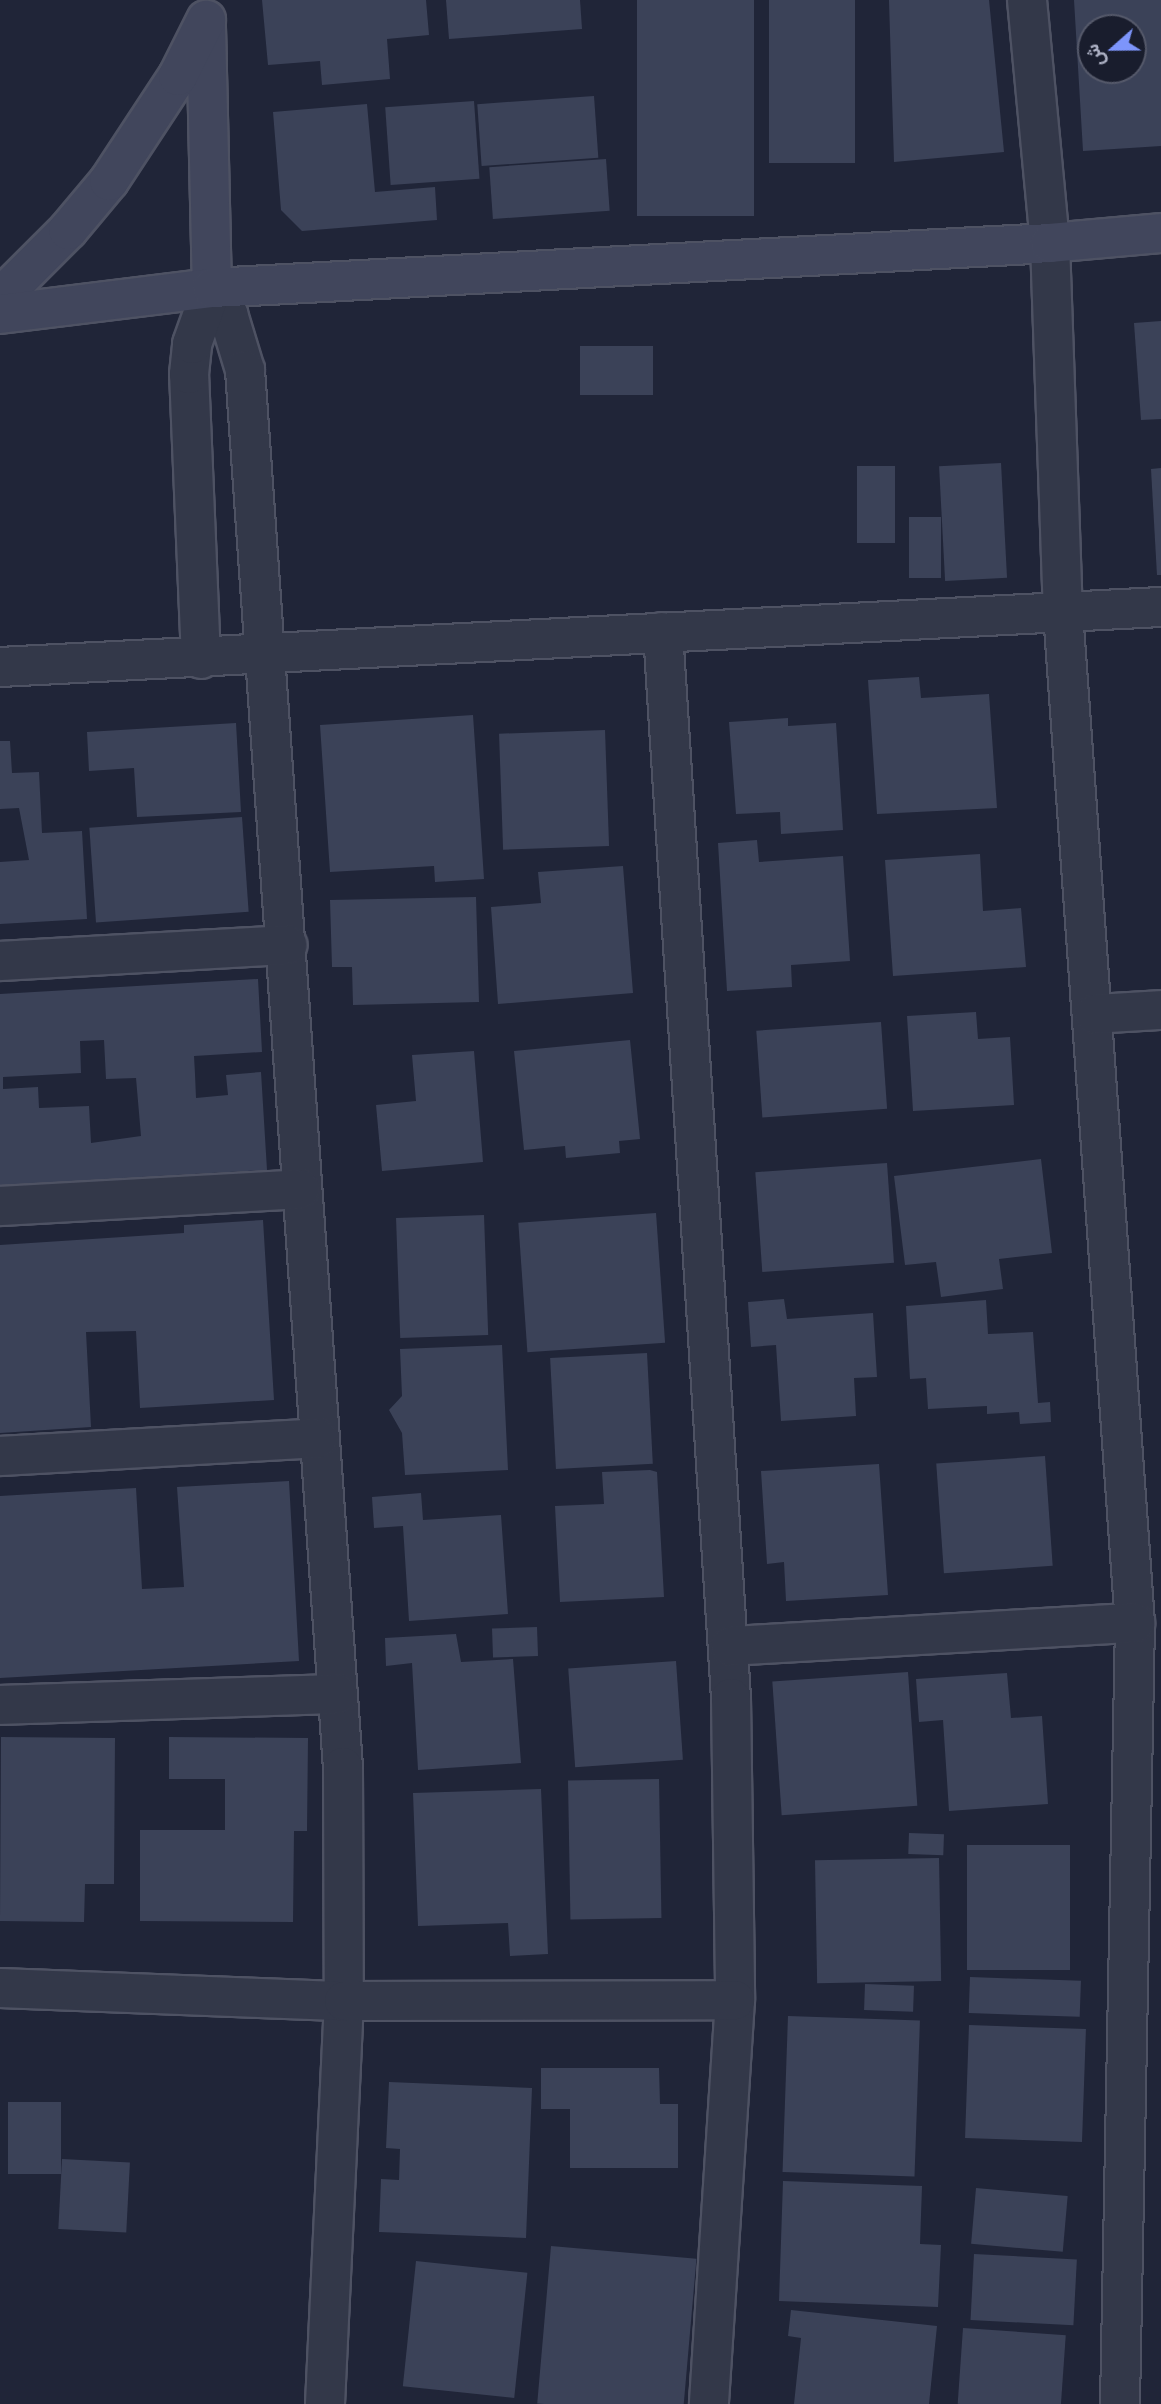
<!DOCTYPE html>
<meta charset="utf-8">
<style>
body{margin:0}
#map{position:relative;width:1161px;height:2404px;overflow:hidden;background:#202538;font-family:"IBM Plex Sans",Vazirmatn,sans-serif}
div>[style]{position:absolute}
.building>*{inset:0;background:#3b4258;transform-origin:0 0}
.roads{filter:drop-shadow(2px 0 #4e5263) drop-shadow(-2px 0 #4e5263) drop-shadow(0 2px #4e5263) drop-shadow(0 -2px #4e5263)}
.street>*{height:38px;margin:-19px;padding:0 19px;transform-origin:19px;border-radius:19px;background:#333849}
.secondary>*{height:38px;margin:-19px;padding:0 19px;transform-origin:19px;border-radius:19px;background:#41465c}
span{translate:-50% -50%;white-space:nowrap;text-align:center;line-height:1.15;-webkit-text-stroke:6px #191d2d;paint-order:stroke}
.north{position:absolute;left:1077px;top:14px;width:70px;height:70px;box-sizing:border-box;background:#191d2d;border:2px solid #55596a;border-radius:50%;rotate:249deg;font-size:19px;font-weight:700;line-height:28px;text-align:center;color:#aeb2c5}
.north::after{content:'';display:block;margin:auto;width:24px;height:32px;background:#7d95fb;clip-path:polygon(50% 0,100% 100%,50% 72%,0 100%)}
</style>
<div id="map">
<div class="building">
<i style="clip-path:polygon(262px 0,426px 0,429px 35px,387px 39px,390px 79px,322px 85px,320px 61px,268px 65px)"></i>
<i style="clip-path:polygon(446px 0,580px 0,582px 29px,449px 39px)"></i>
<i style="left:637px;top:0;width:117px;height:216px"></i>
<i style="left:769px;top:0;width:86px;height:163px"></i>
<i style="clip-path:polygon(889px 0,989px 0,1004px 152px,894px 162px)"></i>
<i style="clip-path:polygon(evenodd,1074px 0,1161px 0,1161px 146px,1083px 151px,1074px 0,1091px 28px,1133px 28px,1133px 70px,1091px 70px,1091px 28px)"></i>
<i style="left:594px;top:96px;width:62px;height:117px;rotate:86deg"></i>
<i style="left:474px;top:101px;width:78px;height:89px;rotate:86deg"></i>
<i style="clip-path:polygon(367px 104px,375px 192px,435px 187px,437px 220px,302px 231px,281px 210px,273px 112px)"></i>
<i style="left:606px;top:159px;width:52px;height:117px;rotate:86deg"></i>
<i style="clip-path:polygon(1161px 321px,1161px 419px,1141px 420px,1134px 323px)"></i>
<i style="left:580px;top:346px;width:73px;height:49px"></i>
<i style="left:1001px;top:463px;width:115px;height:62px;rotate:87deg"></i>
<i style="left:857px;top:466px;width:38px;height:77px"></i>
<i style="clip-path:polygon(1161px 468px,1161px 575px,1157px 575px,1151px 469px)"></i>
<i style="left:909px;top:517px;width:32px;height:61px"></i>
<i style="clip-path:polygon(919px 677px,921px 698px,989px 694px,997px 808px,877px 814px,868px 680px)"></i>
<i style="clip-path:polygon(473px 715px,484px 879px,435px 882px,434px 866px,330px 872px,320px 725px)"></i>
<i style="clip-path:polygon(788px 718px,788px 726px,836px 723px,843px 830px,781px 834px,780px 812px,736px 814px,729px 722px)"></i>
<i style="clip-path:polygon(236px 723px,241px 812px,137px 817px,134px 768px,89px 771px,87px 732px)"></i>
<i style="left:605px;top:730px;width:116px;height:106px;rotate:88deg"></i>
<i style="clip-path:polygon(0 741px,10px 741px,12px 773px,39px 772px,42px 833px,82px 831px,87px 919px,0 924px,0 862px,29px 860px,19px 808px,0 809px)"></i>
<i style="left:242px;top:817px;width:95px;height:153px;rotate:86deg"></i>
<i style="clip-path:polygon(757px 840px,759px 862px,843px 856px,850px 961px,791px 965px,792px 987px,727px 991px,718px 843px)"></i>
<i style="clip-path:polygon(980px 854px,983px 911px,1021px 908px,1026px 967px,893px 976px,885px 860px)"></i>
<i style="clip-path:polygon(623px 866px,633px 993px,498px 1004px,491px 907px,541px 903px,538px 872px)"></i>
<i style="clip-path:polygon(476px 897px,479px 1002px,353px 1005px,352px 967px,332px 967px,330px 900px)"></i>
<i style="clip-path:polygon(evenodd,258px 979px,262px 1052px,194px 1056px,195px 1074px,196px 1098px,228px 1095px,226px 1075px,261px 1072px,267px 1170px,0 1185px,0 994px,258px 979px,104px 1040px,106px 1079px,136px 1078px,141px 1136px,91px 1143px,89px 1106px,39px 1108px,38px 1087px,3px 1089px,3px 1077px,81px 1073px,80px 1041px,104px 1040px)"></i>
<i style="clip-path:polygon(976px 1012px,978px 1039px,1010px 1037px,1014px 1105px,913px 1111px,907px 1016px)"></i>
<i style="left:881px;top:1022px;width:87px;height:125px;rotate:86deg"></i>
<i style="clip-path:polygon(630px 1040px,640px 1139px,619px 1141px,620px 1153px,566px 1158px,565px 1146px,524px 1150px,514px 1051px)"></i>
<i style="clip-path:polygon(474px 1051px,483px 1162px,382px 1171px,376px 1105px,416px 1101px,412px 1055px)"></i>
<i style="clip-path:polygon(1041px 1159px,1052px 1253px,999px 1259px,1003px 1289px,941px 1297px,936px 1262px,905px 1265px,894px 1176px)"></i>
<i style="left:887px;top:1163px;width:100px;height:132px;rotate:86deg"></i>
<i style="left:656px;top:1213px;width:130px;height:138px;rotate:86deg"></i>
<i style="left:484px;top:1215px;width:120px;height:88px;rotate:88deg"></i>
<i style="clip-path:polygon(263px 1220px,274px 1400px,140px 1408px,136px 1331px,86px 1332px,91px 1427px,0 1433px,0 1245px,184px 1233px,184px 1225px)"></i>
<i style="clip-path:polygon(784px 1299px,787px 1319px,873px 1313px,877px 1377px,854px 1378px,856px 1416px,781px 1421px,776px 1345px,751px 1347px,748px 1302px)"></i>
<i style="clip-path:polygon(986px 1300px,988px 1334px,1033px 1332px,1038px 1403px,1050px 1402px,1051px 1422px,1020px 1424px,1019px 1412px,987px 1414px,987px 1406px,928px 1409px,926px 1378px,910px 1379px,906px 1306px)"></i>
<i style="clip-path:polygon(502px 1345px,508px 1470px,405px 1475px,402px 1433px,389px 1410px,402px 1396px,400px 1349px)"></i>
<i style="left:647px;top:1353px;width:111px;height:97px;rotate:87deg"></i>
<i style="left:1045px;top:1456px;width:110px;height:109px;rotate:86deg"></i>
<i style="clip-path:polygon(879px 1464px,888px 1595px,786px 1601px,784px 1562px,767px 1564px,761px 1471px)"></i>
<i style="clip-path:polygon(650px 1470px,657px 1472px,664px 1597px,560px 1602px,555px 1506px,604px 1504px,602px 1472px)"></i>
<i style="clip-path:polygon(289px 1481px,299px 1661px,0 1678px,0 1496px,136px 1488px,142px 1589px,184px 1587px,177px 1487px)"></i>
<i style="clip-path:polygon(421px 1493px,423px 1520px,501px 1515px,508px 1614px,409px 1621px,403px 1526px,374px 1528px,372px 1497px)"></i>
<i style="left:537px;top:1627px;width:29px;height:45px;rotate:88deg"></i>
<i style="clip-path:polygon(456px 1634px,461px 1662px,513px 1659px,521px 1763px,418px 1770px,412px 1663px,386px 1666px,385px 1638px)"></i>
<i style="left:676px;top:1661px;width:99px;height:108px;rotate:86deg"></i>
<i style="left:908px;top:1672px;width:134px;height:136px;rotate:86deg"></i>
<i style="clip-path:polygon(1007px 1673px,1011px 1718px,1042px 1716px,1048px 1804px,949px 1811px,943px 1720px,919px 1722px,916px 1679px)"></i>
<i style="clip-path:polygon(1px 1737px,115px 1738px,114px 1884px,85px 1884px,84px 1922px,0 1921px)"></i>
<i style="clip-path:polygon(169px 1737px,308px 1738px,307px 1831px,294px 1831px,293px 1922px,140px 1921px,140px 1830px,225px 1830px,225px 1779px,169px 1779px)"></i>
<i style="left:659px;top:1779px;width:139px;height:91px;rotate:89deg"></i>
<i style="clip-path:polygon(541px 1789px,548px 1954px,510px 1956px,508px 1923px,418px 1926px,413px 1793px)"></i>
<i style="left:909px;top:1833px;width:35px;height:21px;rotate:2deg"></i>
<i style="left:967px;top:1845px;width:103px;height:125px"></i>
<i style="left:939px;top:1858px;width:123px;height:124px;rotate:89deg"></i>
<i style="left:970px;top:1977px;width:111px;height:36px;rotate:2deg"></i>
<i style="left:865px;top:1984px;width:49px;height:26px;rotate:2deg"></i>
<i style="left:788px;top:2016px;width:132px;height:156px;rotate:2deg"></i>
<i style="left:969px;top:2025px;width:117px;height:113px;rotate:2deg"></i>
<i style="clip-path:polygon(541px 2068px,659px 2068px,660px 2104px,678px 2104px,678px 2168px,570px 2168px,570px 2109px,541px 2109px)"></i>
<i style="clip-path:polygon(389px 2082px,532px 2088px,526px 2238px,379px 2232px,381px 2179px,399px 2180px,400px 2149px,386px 2148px)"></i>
<i style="left:8px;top:2102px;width:53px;height:72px"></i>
<i style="left:62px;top:2159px;width:68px;height:70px;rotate:3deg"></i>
<i style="clip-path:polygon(783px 2181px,922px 2186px,920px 2244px,941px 2245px,938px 2307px,779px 2301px)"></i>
<i style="left:976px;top:2188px;width:92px;height:56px;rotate:5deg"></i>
<i style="left:551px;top:2246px;width:146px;height:158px;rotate:5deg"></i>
<i style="left:974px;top:2254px;width:103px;height:66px;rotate:3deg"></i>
<i style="left:416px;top:2261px;width:112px;height:126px;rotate:6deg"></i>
<i style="clip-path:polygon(791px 2310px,937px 2326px,929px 2404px,794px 2404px,801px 2338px,788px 2336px)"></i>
<i style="left:963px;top:2328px;width:103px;height:76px;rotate:4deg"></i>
</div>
<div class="roads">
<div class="street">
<i style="left:1027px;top:0;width:244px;rotate:84.6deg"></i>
<i style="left:1050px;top:243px;width:369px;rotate:88deg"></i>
<i style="left:1063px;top:612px;width:1014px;rotate:85.93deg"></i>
<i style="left:1135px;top:1623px;width:781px;rotate:91.1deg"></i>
<i style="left:212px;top:288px;width:31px;rotate:58deg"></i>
<i style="left:228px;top:314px;width:59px;rotate:73.1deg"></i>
<i style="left:245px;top:370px;width:1400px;rotate:85.99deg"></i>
<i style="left:343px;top:1767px;width:234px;rotate:89.8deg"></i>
<i style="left:344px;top:2001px;width:403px;rotate:92.7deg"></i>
<i style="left:663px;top:632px;width:1068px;rotate:86.35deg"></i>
<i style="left:731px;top:1698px;width:302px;rotate:89.2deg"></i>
<i style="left:735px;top:2000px;width:405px;rotate:93.7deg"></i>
<i style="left:201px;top:659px;width:285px;rotate:-92.4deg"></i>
<i style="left:189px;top:374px;width:30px;rotate:-84deg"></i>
<i style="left:192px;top:344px;width:59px;rotate:-70.3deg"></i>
<i style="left:0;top:667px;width:1163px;rotate:-2.96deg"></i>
<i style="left:0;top:961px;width:288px;rotate:-3.2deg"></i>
<i style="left:1094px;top:1014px;width:67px;rotate:-3.4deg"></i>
<i style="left:0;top:1206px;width:301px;rotate:-3.2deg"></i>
<i style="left:0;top:1456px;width:319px;rotate:-3.2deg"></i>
<i style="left:730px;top:1646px;width:406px;rotate:-3.3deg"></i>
<i style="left:0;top:1705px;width:338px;rotate:-1.9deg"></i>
<i style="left:0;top:1988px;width:344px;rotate:2.2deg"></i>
<i style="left:344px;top:2001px;width:391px;rotate:-0.1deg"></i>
</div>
<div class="secondary">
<i style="left:206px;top:27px;width:261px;rotate:88.7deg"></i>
<i style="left:0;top:298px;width:96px;rotate:-45deg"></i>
<i style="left:68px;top:230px;width:64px;rotate:-50.1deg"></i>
<i style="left:109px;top:181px;width:126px;rotate:-56.7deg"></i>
<i style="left:178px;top:76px;width:63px;rotate:-63.4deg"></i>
<i style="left:0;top:314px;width:214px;rotate:-7deg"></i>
<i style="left:212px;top:288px;width:839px;rotate:-3.07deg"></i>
<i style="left:1050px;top:243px;width:111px;rotate:-5.1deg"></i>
</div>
</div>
<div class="north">ش</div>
</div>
